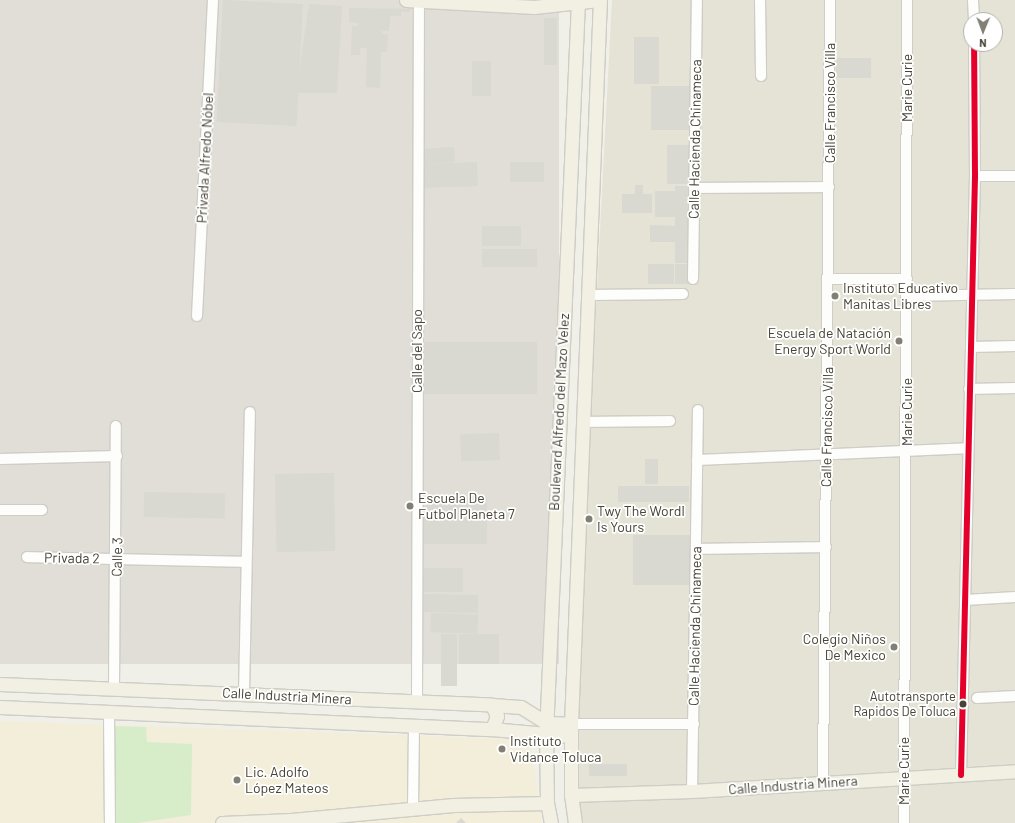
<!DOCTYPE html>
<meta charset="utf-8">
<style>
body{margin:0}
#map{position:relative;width:1015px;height:823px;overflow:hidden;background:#f0efe8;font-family:Barlow,sans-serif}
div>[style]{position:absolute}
.residential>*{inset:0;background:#e4e3d5}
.commercial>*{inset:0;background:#f3eeda}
.industrial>*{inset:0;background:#e0ded6;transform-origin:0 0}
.green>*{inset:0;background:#d7ecc8}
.building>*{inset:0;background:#d9d8d1;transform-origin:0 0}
.roads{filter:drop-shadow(1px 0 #cecdc6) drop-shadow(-1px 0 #cecdc6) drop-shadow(0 1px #cecdc6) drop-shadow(0 -1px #cecdc6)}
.minor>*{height:10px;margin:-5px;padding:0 5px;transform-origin:5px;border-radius:5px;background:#fdfdfc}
.major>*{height:13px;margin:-6.5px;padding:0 6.5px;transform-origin:6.5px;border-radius:6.5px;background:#f1f0e3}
.bus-1>*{height:6px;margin:-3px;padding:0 3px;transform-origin:3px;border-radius:3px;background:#e4002b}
.dots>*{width:11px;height:11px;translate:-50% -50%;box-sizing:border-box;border:2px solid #fff;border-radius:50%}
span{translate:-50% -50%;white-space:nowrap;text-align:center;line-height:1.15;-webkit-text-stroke:3.5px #fff;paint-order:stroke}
.bus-label{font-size:13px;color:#464235}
.right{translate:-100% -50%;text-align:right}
.street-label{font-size:14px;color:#464235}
.poi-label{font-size:14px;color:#464235}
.left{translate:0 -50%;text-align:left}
.north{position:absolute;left:963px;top:12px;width:40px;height:40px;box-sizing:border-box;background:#fff;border:1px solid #b5b3ae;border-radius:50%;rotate:181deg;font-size:11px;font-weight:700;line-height:16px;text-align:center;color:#464235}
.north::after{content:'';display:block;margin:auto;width:14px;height:18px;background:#827f74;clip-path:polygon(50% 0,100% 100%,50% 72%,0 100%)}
</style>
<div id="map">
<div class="residential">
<i style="clip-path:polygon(evenodd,612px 0,1015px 0,1015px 823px,581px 823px,571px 792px,612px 0,971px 20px,995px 20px,995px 44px,971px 44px,971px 20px)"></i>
</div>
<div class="commercial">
<i style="clip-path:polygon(0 721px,530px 740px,542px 823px,0 823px)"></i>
</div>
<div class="industrial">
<i style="left:0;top:0;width:559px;height:664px"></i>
</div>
<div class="green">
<i style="clip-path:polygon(111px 726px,146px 727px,147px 742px,192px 744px,191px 815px,137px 823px,113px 823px)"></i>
</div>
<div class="building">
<i style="left:223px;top:0;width:80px;height:122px;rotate:3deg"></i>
<i style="clip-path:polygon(309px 4px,342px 6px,337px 93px,296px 93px)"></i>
<i style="clip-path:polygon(349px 8px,410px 9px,410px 12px,401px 12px,401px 16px,390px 16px,389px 31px,382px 31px,382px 34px,388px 34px,387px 52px,381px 52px,380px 88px,366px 87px,367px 48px,360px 48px,360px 55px,351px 55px,352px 26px,358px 26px,358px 23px,349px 22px)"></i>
<i style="left:544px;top:18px;width:13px;height:47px"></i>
<i style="left:634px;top:37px;width:25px;height:47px"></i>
<i style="left:836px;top:58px;width:35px;height:20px"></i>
<i style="left:491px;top:61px;width:35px;height:19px;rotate:90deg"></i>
<i style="left:651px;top:86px;width:38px;height:44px"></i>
<i style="left:667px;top:145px;width:22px;height:39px"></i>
<i style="left:454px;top:147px;width:15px;height:30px;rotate:86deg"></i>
<i style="left:477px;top:162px;width:24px;height:54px;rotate:88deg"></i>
<i style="left:544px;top:162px;width:20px;height:34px;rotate:90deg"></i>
<i style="clip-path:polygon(635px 185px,643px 185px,643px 194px,652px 194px,652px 213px,622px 213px,622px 194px,635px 194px)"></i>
<i style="clip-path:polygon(675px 186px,690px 186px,690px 263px,675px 263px,675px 242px,650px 242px,650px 225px,675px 226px,675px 217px,655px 217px,655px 191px,675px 191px)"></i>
<i style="left:482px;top:226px;width:39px;height:20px"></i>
<i style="left:482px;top:249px;width:55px;height:18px"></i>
<i style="left:648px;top:264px;width:26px;height:20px"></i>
<i style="left:675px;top:264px;width:15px;height:20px"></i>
<i style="left:423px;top:342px;width:114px;height:52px"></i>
<i style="left:499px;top:433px;width:27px;height:39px;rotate:88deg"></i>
<i style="left:658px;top:459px;width:25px;height:13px;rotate:90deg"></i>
<i style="left:334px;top:473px;width:78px;height:59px;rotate:89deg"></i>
<i style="left:618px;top:486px;width:71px;height:16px"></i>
<i style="left:144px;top:492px;width:81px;height:25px;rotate:1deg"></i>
<i style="left:424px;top:497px;width:63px;height:47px"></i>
<i style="left:633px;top:535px;width:57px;height:50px"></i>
<i style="left:424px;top:568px;width:39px;height:24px"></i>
<i style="left:424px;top:594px;width:54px;height:18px;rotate:1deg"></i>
<i style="left:431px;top:613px;width:47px;height:19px;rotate:2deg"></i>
<i style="left:441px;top:634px;width:16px;height:52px"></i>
<i style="left:459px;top:634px;width:40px;height:30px"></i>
<i style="left:627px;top:764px;width:12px;height:38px;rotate:90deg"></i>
<i style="clip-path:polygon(461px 818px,466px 823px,456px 823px)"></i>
</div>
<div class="roads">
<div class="minor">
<i style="left:760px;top:0;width:76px;rotate:89.2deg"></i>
<i style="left:973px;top:0;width:20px;rotate:87deg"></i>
<i style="left:975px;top:176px;width:40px"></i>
<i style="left:694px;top:188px;width:135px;rotate:-0.4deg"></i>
<i style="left:693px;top:279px;width:279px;rotate:-89.2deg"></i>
<i style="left:828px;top:279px;width:79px"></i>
<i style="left:589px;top:295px;width:94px;rotate:-0.6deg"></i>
<i style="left:907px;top:296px;width:108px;rotate:-1.1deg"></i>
<i style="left:197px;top:316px;width:316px;rotate:-87.1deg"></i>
<i style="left:972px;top:347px;width:43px;rotate:-1.3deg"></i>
<i style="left:969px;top:389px;width:46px;rotate:-1.2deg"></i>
<i style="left:584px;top:422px;width:86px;rotate:-0.7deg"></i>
<i style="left:0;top:459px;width:117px;rotate:-1.5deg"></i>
<i style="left:697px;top:460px;width:271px;rotate:-2.5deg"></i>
<i style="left:0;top:510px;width:42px"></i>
<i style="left:696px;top:549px;width:130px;rotate:-0.9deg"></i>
<i style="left:27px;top:557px;width:219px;rotate:1.3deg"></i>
<i style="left:965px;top:600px;width:50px;rotate:-3.4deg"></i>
<i style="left:114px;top:687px;width:261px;rotate:-89.6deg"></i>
<i style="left:244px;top:693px;width:281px;rotate:-88.8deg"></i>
<i style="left:977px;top:698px;width:38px;rotate:-3deg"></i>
<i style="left:417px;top:702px;width:701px;rotate:-89.84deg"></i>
<i style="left:109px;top:713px;width:110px;rotate:89.5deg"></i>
<i style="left:571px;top:724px;width:123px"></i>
<i style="left:961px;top:775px;width:599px;rotate:-88.66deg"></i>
<i style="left:975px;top:176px;width:132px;rotate:-90.4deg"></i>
<i style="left:823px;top:782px;width:782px;rotate:-89.49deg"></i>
<i style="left:692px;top:791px;width:381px;rotate:-89.1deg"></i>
<i style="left:413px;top:808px;width:82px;rotate:-89.3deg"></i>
<i style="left:904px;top:823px;width:823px;rotate:-89.79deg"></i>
</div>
<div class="major">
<i style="left:406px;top:0;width:128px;rotate:3.1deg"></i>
<i style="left:534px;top:7px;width:65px;rotate:-6.1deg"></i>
<i style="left:0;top:684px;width:492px;rotate:2.4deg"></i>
<i style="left:492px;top:705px;width:29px;rotate:4deg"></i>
<i style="left:521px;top:707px;width:31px;rotate:32deg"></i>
<i style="left:547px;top:723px;width:24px;rotate:2deg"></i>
<i style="left:0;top:707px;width:492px;rotate:2.6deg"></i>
<i style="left:492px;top:729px;width:78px;rotate:5.1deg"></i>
<i style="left:492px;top:729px;width:14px;rotate:-69deg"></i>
<i style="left:497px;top:716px;width:12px;rotate:-114deg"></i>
<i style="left:571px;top:795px;width:121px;rotate:-1.9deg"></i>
<i style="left:692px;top:791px;width:324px;rotate:-3.5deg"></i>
<i style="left:222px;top:823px;width:69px;rotate:-2.5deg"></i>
<i style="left:291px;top:820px;width:163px;rotate:-5.3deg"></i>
<i style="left:453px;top:805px;width:94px;rotate:-1.2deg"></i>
<i style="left:551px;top:823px;width:20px;rotate:-101deg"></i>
<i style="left:547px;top:803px;width:69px;rotate:-90.8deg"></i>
<i style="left:546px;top:734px;width:735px;rotate:-87.5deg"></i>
<i style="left:575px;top:823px;width:28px;rotate:-98deg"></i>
<i style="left:571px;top:795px;width:71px;rotate:-90deg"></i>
<i style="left:571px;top:724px;width:725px;rotate:-87.71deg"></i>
</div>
</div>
<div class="bus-1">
<i style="left:961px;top:775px;width:599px;rotate:-88.66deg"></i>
<i style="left:975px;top:176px;width:132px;rotate:-90.4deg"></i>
</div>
<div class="dots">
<i style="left:835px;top:296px;background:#827f74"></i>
<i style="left:899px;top:341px;background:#827f74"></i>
<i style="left:410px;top:506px;background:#827f74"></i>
<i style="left:589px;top:519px;background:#827f74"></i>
<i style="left:894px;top:647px;background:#827f74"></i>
<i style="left:963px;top:704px;background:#464235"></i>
<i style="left:502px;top:749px;background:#827f74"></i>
<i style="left:237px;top:780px;background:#827f74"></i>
</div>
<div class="bus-label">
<span class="right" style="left:956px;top:704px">Autotransporte<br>Rapidos De Toluca</span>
</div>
<div class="street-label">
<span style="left:907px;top:88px;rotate:-90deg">Marie Curie</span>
<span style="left:830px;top:103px;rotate:-90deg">Calle Francisco Villa</span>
<span style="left:695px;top:139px;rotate:-89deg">Calle Hacienda Chinameca</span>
<span style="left:205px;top:158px;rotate:-87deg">Privada Alfredo Nóbel</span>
<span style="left:417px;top:351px;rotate:-90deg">Calle del Sapo</span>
<span style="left:559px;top:412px;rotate:-87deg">Boulevard Alfredo del Mazo Velez</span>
<span style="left:907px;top:412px;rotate:-90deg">Marie Curie</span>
<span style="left:827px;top:427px;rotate:-89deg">Calle Francisco Villa</span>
<span style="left:117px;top:557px;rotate:-89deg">Calle 3</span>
<span style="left:72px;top:558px;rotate:1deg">Privada 2</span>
<span style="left:695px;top:626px;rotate:-89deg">Calle Hacienda Chinameca</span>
<span style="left:287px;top:696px;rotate:3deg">Calle Industria Minera</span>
<span style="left:904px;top:771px;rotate:-90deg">Marie Curie</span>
<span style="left:793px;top:785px;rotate:-4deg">Calle Industria Minera</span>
</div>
<div class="poi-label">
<span class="left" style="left:843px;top:296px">Instituto Educativo<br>Manitas Libres</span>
<span class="right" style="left:891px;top:341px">Escuela de Natación<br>Energy Sport World</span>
<span class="left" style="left:418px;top:506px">Escuela De<br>Futbol Planeta 7</span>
<span class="left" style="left:597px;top:519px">Twy The Wordl<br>Is Yours</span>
<span class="right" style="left:886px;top:647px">Colegio Niños<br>De Mexico</span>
<span class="left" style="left:510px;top:749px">Instituto<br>Vidance Toluca</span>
<span class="left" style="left:245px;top:780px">Lic. Adolfo<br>López Mateos</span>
</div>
<div class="north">N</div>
</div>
